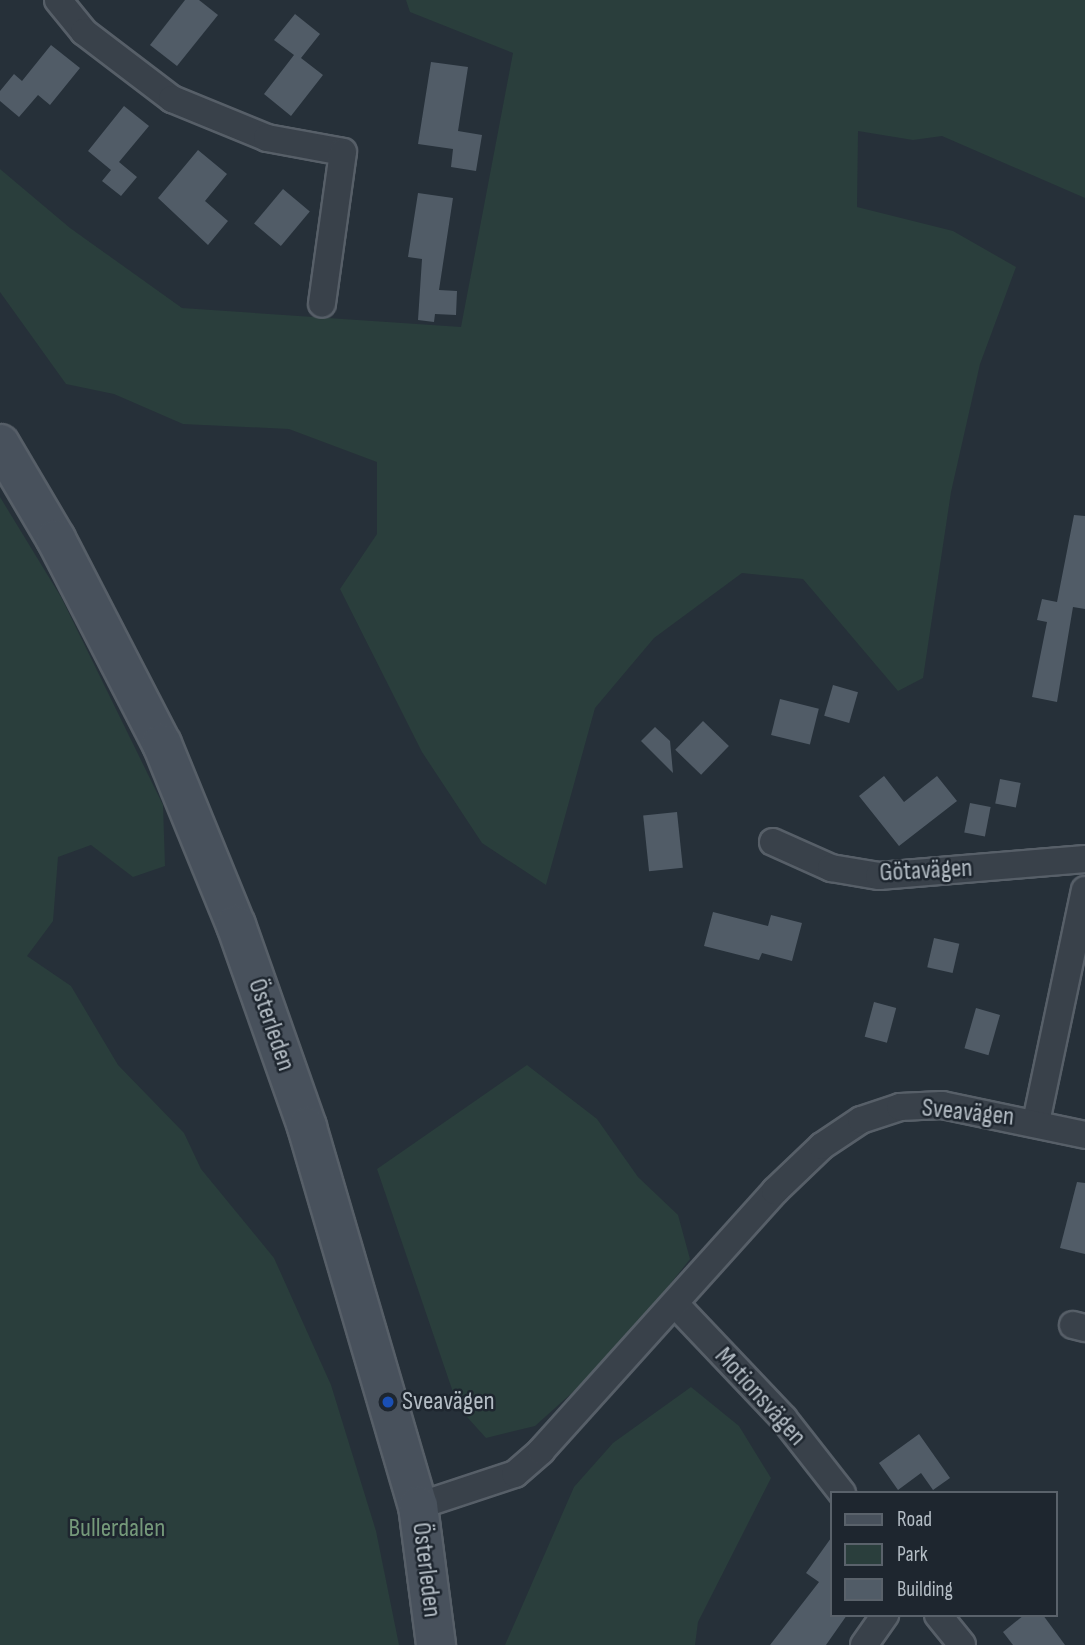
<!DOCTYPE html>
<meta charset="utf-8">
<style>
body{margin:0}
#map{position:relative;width:1085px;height:1645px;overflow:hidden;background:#263039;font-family:"Sofia Sans Condensed",sans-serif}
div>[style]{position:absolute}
.green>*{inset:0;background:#2a3e3c}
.building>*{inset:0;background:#515c67;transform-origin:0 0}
.roads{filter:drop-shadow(2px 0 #575f68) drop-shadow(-2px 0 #575f68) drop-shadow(0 2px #575f68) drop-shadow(0 -2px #575f68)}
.street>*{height:26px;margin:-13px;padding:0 13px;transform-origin:13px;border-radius:13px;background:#39414a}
.secondary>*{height:38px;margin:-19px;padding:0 19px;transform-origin:19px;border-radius:19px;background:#48515c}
.dots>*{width:19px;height:19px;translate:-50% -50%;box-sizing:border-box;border:4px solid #1e262f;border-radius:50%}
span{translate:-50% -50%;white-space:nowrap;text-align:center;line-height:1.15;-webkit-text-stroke:5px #1e262f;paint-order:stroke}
.street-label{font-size:26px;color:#b4bdc5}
.poi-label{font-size:26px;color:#b4bdc5}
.left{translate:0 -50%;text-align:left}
.park-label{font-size:26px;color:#75997a}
.legend{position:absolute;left:830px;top:1491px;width:228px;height:126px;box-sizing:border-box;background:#1e262f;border:2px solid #5a626b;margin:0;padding:9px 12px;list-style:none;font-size:21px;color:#b4bdc5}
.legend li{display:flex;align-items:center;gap:14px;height:35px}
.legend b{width:35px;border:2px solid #5a626b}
</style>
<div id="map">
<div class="green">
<i style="clip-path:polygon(406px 0,1085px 0,1085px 198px,942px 136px,913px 140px,858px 131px,857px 207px,953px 231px,1016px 267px,980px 364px,951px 492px,923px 678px,898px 691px,803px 579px,742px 573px,654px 638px,595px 708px,546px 885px,482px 843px,422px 752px,340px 589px,377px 534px,377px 462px,289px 429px,183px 424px,114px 394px,66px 384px,0 292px,0 169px,70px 228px,182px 308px,461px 327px,513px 53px,410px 12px)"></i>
<i style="clip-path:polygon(0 497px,61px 597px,163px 805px,165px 866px,133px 877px,91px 845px,58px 857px,53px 921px,27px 956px,71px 986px,118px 1065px,184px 1133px,201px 1169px,274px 1258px,331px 1385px,376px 1531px,399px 1645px,0 1645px)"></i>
<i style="clip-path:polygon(527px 1065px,597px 1119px,638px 1177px,678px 1215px,690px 1259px,613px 1356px,535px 1426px,486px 1438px,458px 1407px,377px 1169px)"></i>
<i style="clip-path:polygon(691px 1387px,739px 1426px,771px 1478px,698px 1622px,695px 1645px,505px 1645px,574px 1487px,613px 1443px)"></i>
</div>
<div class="building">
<i style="clip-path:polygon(185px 0,199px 0,218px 15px,177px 66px,150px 45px)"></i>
<i style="clip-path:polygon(295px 14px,320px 34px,301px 58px,323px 75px,291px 116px,264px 94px,294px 55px,274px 40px)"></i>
<i style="clip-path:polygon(51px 45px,80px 68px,50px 105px,38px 95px,19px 117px,0 101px,0 91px,14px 74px,22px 81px)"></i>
<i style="clip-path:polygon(431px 62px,468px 67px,458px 131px,482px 135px,476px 171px,451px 167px,453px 149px,418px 144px)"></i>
<i style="clip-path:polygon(124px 106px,149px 126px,119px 162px,137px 177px,121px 196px,102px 181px,111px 170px,88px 151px)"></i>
<i style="clip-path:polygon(198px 150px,227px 174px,205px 201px,228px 221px,208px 245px,158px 198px)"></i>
<i style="left:283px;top:189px;width:35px;height:45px;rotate:40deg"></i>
<i style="clip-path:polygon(418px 193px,453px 198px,439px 290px,457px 291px,456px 315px,435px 314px,434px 322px,418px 320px,422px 259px,408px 257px)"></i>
<i style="clip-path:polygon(1074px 515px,1085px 516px,1085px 609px,1073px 607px,1057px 702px,1032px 697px,1047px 622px,1037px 620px,1042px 599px,1057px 602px)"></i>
<i style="left:833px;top:685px;width:26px;height:32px;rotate:16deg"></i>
<i style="left:780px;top:699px;width:40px;height:37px;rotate:14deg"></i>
<i style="left:703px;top:721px;width:36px;height:40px;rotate:44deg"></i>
<i style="clip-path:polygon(655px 727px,670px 741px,673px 773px,641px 741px)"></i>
<i style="clip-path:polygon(884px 776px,904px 802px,937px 776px,957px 801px,899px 846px,859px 796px)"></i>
<i style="left:1000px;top:779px;width:21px;height:25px;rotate:11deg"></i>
<i style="left:970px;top:803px;width:21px;height:30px;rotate:11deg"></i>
<i style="left:677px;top:812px;width:56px;height:34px;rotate:84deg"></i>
<i style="clip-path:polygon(713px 912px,768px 926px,771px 915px,802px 923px,792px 961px,762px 953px,759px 960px,704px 946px)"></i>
<i style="left:934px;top:938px;width:26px;height:30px;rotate:13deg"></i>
<i style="left:874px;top:1002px;width:23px;height:36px;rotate:15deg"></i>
<i style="left:976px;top:1008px;width:25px;height:42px;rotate:16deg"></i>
<i style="clip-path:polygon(1077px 1182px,1085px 1183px,1085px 1254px,1060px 1248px)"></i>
<i style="clip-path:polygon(919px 1434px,950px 1478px,933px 1490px,921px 1473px,898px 1490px,879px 1463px)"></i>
<i style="clip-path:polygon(831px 1538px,831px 1615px,847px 1615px,826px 1645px,770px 1645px,819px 1582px,806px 1573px)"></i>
<i style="clip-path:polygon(1024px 1615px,1043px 1615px,1065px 1645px,1013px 1645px,1003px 1632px)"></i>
</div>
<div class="roads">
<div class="street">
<i style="left:58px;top:0;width:41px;rotate:50.9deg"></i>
<i style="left:84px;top:32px;width:111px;rotate:37.3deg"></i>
<i style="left:172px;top:99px;width:103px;rotate:22.3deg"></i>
<i style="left:267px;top:138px;width:77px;rotate:10.4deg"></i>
<i style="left:343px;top:152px;width:153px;rotate:97.9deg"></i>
<i style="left:773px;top:842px;width:64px;rotate:24.1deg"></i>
<i style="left:831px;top:868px;width:49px;rotate:9.5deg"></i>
<i style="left:879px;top:876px;width:207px;rotate:-4.7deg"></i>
<i style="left:1036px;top:1122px;width:237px;rotate:-78.1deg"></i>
<i style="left:675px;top:1304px;width:158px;rotate:46.5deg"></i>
<i style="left:784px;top:1419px;width:94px;rotate:51.9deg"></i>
<i style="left:1073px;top:1325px;width:12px;rotate:14deg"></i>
<i style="left:418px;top:1506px;width:102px;rotate:-18.3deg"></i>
<i style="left:515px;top:1474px;width:35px;rotate:-41deg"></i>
<i style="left:541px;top:1451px;width:350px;rotate:-48deg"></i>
<i style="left:775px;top:1191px;width:65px;rotate:-43.8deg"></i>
<i style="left:822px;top:1146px;width:47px;rotate:-33.7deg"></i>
<i style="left:861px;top:1120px;width:41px;rotate:-18.4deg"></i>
<i style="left:900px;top:1107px;width:42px;rotate:-2.7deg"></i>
<i style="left:942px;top:1105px;width:146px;rotate:11.8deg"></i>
<i style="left:938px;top:1615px;width:38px;rotate:51deg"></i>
<i style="left:864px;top:1645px;width:37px;rotate:-55deg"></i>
</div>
<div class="secondary">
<i style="left:0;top:444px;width:110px;rotate:59.5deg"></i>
<i style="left:56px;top:539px;width:231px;rotate:62.7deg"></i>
<i style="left:162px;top:744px;width:196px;rotate:67.8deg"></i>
<i style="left:236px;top:925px;width:214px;rotate:70.6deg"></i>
<i style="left:307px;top:1127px;width:395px;rotate:73.7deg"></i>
<i style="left:418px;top:1506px;width:140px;rotate:82.6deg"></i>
</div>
</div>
<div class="dots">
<i style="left:388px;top:1402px;background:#1a4fb4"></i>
</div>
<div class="street-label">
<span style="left:926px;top:871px;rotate:-3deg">Götavägen</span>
<span style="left:271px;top:1025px;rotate:71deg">Österleden</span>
<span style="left:968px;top:1113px;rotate:6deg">Sveavägen</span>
<span style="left:760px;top:1397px;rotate:48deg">Motionsvägen</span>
<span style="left:426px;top:1570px;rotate:83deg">Österleden</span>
</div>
<div class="poi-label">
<span class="left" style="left:402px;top:1402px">Sveavägen</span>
</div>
<div class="park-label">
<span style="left:117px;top:1529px">Bullerdalen</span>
</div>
<ul class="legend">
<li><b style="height:9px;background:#48515c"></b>Road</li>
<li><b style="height:19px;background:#2a3e3c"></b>Park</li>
<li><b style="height:19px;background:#515c67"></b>Building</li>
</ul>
</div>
